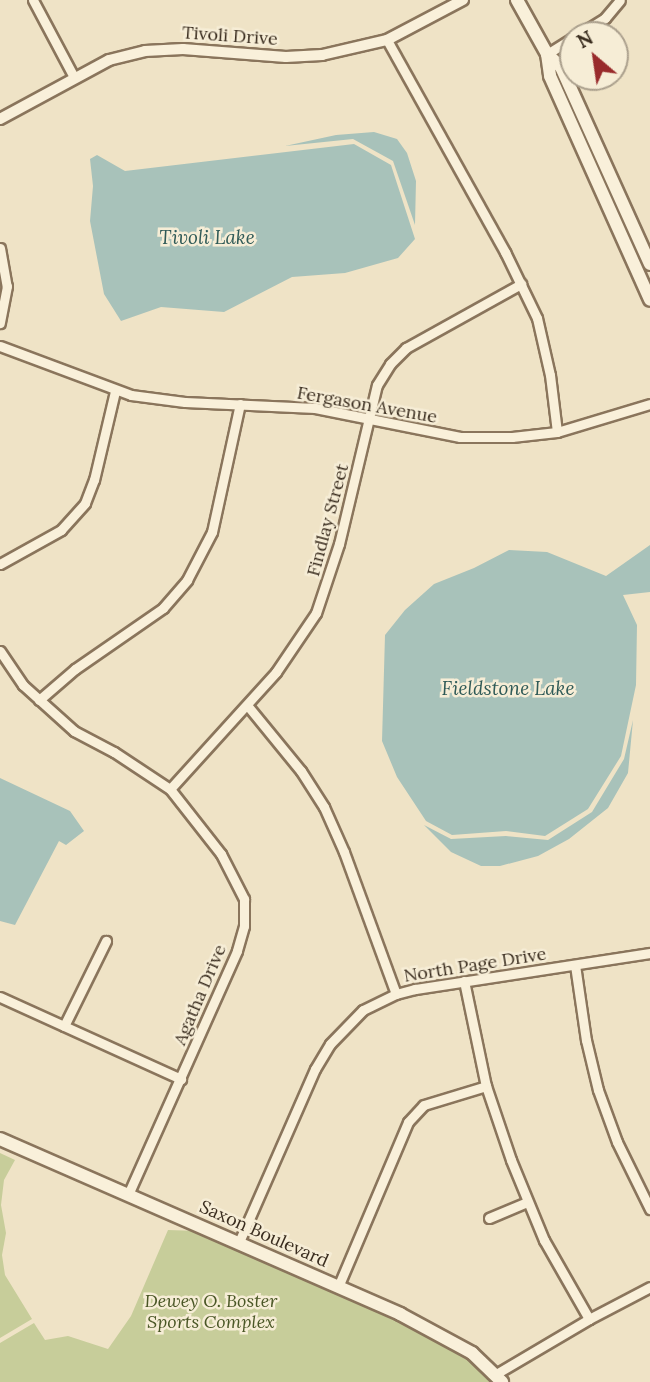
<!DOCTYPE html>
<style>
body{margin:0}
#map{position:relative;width:650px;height:1382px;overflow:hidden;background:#efe3c6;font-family:Lora,serif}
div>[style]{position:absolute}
.green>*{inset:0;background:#c7cd9a}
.water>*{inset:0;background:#a8c2ba}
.roads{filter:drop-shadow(2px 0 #8a755c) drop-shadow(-2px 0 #8a755c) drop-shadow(0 2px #8a755c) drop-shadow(0 -2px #8a755c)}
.minor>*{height:9px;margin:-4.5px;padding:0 4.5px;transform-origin:4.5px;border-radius:4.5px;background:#f9f0da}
.tertiary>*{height:10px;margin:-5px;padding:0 5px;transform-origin:5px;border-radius:5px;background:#f9f0da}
.secondary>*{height:12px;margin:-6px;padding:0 6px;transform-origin:6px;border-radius:6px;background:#f9f0da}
span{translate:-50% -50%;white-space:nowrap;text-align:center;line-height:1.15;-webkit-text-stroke:5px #f6edd6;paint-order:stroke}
.street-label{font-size:18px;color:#3a2d1f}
.park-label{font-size:18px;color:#4a5726;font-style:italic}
.water-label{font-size:19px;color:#2f5a57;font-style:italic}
.north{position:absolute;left:559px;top:21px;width:70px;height:70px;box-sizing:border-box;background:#f6edd6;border:2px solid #aba08d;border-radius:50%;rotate:331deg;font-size:19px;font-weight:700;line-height:28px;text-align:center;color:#3a2d1f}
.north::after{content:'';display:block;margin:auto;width:24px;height:32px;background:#992b2c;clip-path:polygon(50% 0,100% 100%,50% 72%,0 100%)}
</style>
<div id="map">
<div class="green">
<i style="clip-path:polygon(0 1153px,15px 1160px,4px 1180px,1px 1205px,6px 1233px,2px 1255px,5px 1275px,32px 1319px,0 1338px)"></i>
<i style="clip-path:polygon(168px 1230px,198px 1231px,408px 1323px,455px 1348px,494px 1382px,0 1382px,0 1343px,34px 1323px,45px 1340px,68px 1336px,108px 1349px,131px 1316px)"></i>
</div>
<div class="water">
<i style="clip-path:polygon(374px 132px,397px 139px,407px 153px,416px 181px,415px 225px,393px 161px,353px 139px,285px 146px,336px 135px)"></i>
<i style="clip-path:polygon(354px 144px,391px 165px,415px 239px,398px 258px,345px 273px,292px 277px,224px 312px,161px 307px,121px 321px,104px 294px,90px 221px,93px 186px,90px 159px,97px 155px,125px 171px)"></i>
<i style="clip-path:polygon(650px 545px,650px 592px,623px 595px,637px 625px,636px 685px,621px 756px,588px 809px,545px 836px,506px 831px,452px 835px,426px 821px,397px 777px,382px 741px,385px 635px,405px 610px,434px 584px,474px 568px,509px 550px,547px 552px,606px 576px)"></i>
<i style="clip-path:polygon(633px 720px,628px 773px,608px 808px,569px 839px,538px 856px,500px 866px,481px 866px,451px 852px,424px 825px,451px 839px,506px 836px,548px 840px,592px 812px,624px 759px)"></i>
<i style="clip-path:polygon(0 778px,70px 811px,84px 831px,66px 845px,59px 841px,15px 925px,0 921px)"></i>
</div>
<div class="roads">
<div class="minor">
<i style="left:33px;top:0;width:87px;rotate:62deg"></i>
<i style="left:578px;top:35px;width:32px;rotate:-32deg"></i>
<i style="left:605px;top:18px;width:23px;rotate:-50deg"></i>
<i style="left:387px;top:40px;width:243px;rotate:60.9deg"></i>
<i style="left:505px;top:252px;width:73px;rotate:64.1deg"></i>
<i style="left:537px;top:318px;width:58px;rotate:77.2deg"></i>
<i style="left:550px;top:375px;width:57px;rotate:83deg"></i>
<i style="left:547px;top:54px;width:31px;rotate:-32deg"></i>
<i style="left:0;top:248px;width:39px;rotate:80deg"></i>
<i style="left:7px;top:286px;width:38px;rotate:101deg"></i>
<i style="left:0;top:346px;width:140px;rotate:20.5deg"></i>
<i style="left:131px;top:395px;width:54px;rotate:7.4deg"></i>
<i style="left:185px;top:402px;width:130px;rotate:2.6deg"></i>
<i style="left:315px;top:408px;width:148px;rotate:11.3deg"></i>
<i style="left:460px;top:437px;width:52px"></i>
<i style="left:512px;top:437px;width:45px;rotate:-6.3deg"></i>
<i style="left:557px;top:432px;width:97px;rotate:-16.8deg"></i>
<i style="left:0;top:564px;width:70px;rotate:-29.1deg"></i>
<i style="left:61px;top:530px;width:36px;rotate:-48deg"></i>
<i style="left:85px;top:503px;width:25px;rotate:-69deg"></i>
<i style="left:94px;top:480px;width:91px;rotate:-76.7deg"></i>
<i style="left:0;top:651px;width:41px;rotate:55.9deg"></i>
<i style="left:23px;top:685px;width:69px;rotate:42deg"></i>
<i style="left:74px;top:731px;width:45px;rotate:27.7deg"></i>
<i style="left:114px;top:752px;width:67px;rotate:33.5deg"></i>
<i style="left:170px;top:789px;width:83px;rotate:51.9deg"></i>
<i style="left:221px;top:854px;width:51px;rotate:62.9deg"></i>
<i style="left:244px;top:899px;width:27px;rotate:90deg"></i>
<i style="left:244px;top:926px;width:26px;rotate:106deg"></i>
<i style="left:237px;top:951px;width:265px;rotate:114.1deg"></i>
<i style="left:39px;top:700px;width:48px;rotate:-40.7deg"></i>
<i style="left:75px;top:669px;width:107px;rotate:-34.7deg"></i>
<i style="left:163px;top:608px;width:37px;rotate:-49deg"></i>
<i style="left:187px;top:580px;width:54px;rotate:-62.5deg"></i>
<i style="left:212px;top:532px;width:131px;rotate:-77.7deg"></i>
<i style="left:247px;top:705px;width:85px;rotate:50.7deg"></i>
<i style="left:301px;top:771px;width:43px;rotate:57.4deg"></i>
<i style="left:324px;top:807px;width:49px;rotate:66deg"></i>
<i style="left:344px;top:852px;width:151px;rotate:69.9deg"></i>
<i style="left:170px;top:789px;width:158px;rotate:-47.8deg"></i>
<i style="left:276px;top:672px;width:71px;rotate:-55.9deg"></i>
<i style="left:316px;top:613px;width:73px;rotate:-71.6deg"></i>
<i style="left:339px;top:544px;width:163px;rotate:-76.6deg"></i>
<i style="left:377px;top:385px;width:25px;rotate:-58deg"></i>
<i style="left:390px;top:364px;width:23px;rotate:-45deg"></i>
<i style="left:406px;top:348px;width:132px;rotate:-29.1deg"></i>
<i style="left:575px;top:965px;width:76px;rotate:81.7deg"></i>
<i style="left:586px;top:1040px;width:51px;rotate:76.5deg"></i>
<i style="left:598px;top:1090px;width:55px;rotate:69.9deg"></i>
<i style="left:617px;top:1142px;width:75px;rotate:63.8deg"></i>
<i style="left:464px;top:981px;width:107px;rotate:78.2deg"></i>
<i style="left:486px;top:1086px;width:78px;rotate:71.3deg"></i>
<i style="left:511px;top:1160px;width:87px;rotate:67.6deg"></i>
<i style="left:544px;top:1240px;width:91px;rotate:60.3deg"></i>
<i style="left:0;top:997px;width:199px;rotate:24.4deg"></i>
<i style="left:64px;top:1026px;width:95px;rotate:-63.7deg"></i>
<i style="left:489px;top:1218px;width:41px;rotate:-22.8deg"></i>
<i style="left:239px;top:1242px;width:189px;rotate:-66.3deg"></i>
<i style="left:315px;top:1069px;width:29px;rotate:-59deg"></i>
<i style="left:330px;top:1044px;width:47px;rotate:-45.9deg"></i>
<i style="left:363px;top:1010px;width:37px;rotate:-26deg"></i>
<i style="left:396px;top:994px;width:20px;rotate:-15deg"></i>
<i style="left:415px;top:989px;width:238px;rotate:-8.7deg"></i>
<i style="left:338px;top:1287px;width:179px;rotate:-67deg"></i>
<i style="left:408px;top:1122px;width:23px;rotate:-47deg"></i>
<i style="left:424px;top:1105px;width:65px;rotate:-17deg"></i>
<i style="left:496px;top:1374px;width:108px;rotate:-30.6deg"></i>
<i style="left:589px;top:1319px;width:69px;rotate:-27.7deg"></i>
</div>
<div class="tertiary">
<i style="left:0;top:119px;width:124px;rotate:-28.4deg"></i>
<i style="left:109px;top:60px;width:37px;rotate:-14deg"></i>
<i style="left:145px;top:51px;width:38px;rotate:-3deg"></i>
<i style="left:183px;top:49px;width:103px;rotate:4.4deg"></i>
<i style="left:286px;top:57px;width:36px;rotate:-3deg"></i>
<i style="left:322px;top:55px;width:67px;rotate:-13deg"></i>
<i style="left:387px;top:40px;width:86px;rotate:-27.8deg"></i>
</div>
<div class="secondary">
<i style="left:517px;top:0;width:62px;rotate:60.9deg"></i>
<i style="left:547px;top:54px;width:19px;rotate:43deg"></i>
<i style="left:561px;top:67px;width:216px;rotate:65.7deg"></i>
<i style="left:547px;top:54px;width:22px;rotate:82deg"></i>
<i style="left:550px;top:76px;width:245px;rotate:65.9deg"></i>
<i style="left:0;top:1139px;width:437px;rotate:23.6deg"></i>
<i style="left:400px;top:1314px;width:82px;rotate:28.4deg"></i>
<i style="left:472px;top:1353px;width:42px;rotate:44deg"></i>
</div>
</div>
<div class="street-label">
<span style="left:230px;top:36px;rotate:4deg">Tivoli Drive</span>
<span style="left:367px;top:405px;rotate:10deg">Fergason Avenue</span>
<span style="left:328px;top:520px;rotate:-75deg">Findlay Street</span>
<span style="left:475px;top:965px;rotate:-9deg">North Page Drive</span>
<span style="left:200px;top:995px;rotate:-67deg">Agatha Drive</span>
<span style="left:264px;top:1234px;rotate:24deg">Saxon Boulevard</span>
</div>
<div class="park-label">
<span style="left:211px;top:1312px">Dewey O. Boster<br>Sports Complex</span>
</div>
<div class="water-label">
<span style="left:207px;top:238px">Tivoli Lake</span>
<span style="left:508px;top:689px">Fieldstone Lake</span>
</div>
<div class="north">N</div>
</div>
